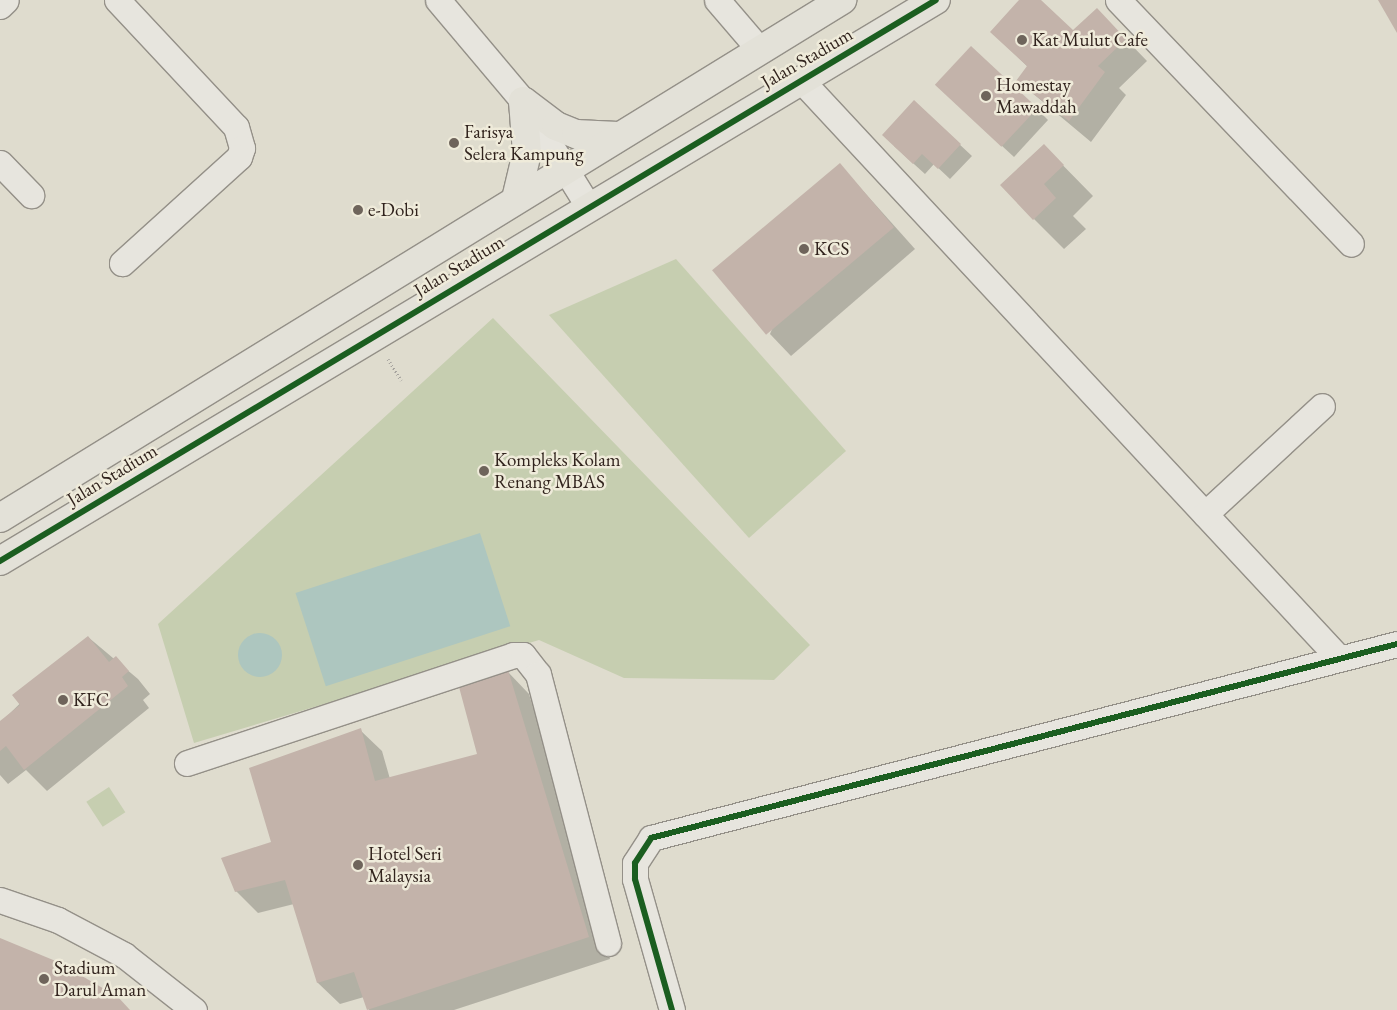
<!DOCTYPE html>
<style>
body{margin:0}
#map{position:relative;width:1397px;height:1010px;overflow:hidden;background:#dfdcce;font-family:"EB Garamond",serif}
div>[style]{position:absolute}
.green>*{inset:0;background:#c6ceb0;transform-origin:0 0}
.water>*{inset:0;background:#adc6bf;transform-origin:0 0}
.round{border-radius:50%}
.shadow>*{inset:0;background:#0003}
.building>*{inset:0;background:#c3b3aa;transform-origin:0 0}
.path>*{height:3px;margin-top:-1.5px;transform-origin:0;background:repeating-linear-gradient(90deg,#a6a39e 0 1px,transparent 0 3.5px)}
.roads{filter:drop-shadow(1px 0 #949088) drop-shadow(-1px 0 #949088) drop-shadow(0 1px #949088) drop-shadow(0 -1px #949088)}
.minor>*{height:25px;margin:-12.5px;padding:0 12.5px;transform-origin:12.5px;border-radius:12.5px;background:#e7e5de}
.major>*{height:28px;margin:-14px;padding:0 14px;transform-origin:14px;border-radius:14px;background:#e3e1d8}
.cycleway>*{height:6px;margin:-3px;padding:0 3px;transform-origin:3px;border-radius:3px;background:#1b5e20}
.dots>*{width:14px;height:14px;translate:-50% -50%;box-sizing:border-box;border:2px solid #efebda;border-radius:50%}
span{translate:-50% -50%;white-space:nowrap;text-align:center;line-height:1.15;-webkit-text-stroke:5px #efebda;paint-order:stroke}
.poi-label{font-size:19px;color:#31231d}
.left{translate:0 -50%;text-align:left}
.street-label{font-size:19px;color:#31231d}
</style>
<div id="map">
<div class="green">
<i style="clip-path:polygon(676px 259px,846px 451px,749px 538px,549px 315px)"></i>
<i style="clip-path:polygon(493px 318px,810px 645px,774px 680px,624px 678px,539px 640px,194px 743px,158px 624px)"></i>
<i style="left:109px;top:787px;width:30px;height:27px;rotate:57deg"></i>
</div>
<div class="water">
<i style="left:480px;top:533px;width:98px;height:194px;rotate:72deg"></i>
<i class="round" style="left:238px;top:633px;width:44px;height:44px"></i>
</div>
<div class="shadow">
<i style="clip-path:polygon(1021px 0,1039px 0,1073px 32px,1118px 31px,1147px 61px,1119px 88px,1126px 95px,1091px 142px,1018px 81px,1028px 67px,992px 32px)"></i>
<i style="clip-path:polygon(948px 96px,1037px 109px,1048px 120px,1014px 157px)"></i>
<i style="clip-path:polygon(914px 102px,972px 156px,950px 179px,934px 164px,925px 174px,894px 146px)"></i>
<i style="clip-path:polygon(1044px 146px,1093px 196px,1073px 216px,1086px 229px,1064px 249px,1034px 219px)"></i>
<i style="clip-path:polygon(840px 165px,915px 249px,791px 356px,770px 334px)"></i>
<i style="clip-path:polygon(88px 637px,138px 679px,150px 694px,143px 700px,149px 708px,47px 791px,26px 770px,8px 784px,0 775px,0 723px)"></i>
<i style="clip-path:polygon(508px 672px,529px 694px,610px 959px,454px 1010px,369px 1010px,364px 997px,340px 1004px,318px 983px,294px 904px,258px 913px,236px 891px,360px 730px,382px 751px,390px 779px,479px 755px)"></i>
</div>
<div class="building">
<i style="clip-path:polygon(1019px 0,1041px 0,1073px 30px,1097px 8px,1126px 39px,1098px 66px,1105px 72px,1069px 121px,1016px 81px,1027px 66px,990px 32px)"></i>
<i style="clip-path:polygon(1378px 0,1397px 0,1397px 33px)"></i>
<i style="left:971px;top:46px;width:91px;height:53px;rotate:43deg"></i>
<i style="clip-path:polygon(914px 100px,961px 144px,938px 169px,922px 154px,913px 164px,882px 135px)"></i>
<i style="clip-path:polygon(1044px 144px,1064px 165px,1044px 184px,1056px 198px,1033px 220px,1000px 185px)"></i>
<i style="left:840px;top:163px;width:84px;height:167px;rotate:50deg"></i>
<i style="clip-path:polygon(88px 636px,109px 662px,116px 656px,129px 671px,122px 677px,128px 686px,24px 770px,6px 746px,0 751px,0 721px,20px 705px,12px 695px)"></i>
<i style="clip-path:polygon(508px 670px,589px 937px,367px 1010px,354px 972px,317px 983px,285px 880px,235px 892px,221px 858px,271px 842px,249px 768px,361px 728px,375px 781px,477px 754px,459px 687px)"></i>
<i style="clip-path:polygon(0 938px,58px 962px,118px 997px,130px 1010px,0 1010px)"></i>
</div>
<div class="path">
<i style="left:388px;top:359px;width:25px;rotate:58deg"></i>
</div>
<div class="roads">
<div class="minor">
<i style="left:117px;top:0;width:174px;rotate:46.9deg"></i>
<i style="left:236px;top:127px;width:22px;rotate:74deg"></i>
<i style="left:242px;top:148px;width:9px;rotate:108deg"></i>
<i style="left:239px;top:157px;width:158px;rotate:137.8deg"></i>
<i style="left:438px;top:0;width:132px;rotate:49.9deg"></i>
<i style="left:523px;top:101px;width:123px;rotate:58.2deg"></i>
<i style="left:717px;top:0;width:65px;rotate:49.4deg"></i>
<i style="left:1118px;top:0;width:337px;rotate:46.3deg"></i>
<i style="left:0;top:6px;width:8px;rotate:-45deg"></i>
<i style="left:800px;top:79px;width:792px;rotate:47.05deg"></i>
<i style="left:0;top:163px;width:45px;rotate:45.9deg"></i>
<i style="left:1205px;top:514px;width:159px;rotate:-42.7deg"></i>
<i style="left:187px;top:763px;width:343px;rotate:-18.3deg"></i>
<i style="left:513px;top:655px;width:10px"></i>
<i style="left:523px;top:655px;width:24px;rotate:52deg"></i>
<i style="left:538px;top:674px;width:278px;rotate:75.4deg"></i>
<i style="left:0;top:900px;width:61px;rotate:19deg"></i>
<i style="left:58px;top:920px;width:75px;rotate:27.9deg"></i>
<i style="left:124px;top:955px;width:89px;rotate:38.2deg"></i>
<i style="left:672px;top:1010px;width:136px;rotate:-105.8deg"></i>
<i style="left:635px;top:879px;width:16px;rotate:-90deg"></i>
<i style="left:635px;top:863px;width:30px;rotate:-57deg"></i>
<i style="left:651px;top:838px;width:771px;rotate:-14.58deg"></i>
</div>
<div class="major">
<i style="left:523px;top:101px;width:41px;rotate:37.1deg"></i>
<i style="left:556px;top:126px;width:22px;rotate:22deg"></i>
<i style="left:576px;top:134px;width:42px;rotate:2.7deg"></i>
<i style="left:516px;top:199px;width:47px;rotate:-76.6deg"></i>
<i style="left:527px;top:153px;width:52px;rotate:-94.4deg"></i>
<i style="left:0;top:518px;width:989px;rotate:-31.6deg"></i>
<i style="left:0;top:561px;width:1091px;rotate:-30.94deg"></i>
</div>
</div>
<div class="cycleway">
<i style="left:0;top:561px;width:1091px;rotate:-30.94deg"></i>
<i style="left:672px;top:1010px;width:136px;rotate:-105.8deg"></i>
<i style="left:635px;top:879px;width:16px;rotate:-90deg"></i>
<i style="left:635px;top:863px;width:30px;rotate:-57deg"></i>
<i style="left:651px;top:838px;width:771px;rotate:-14.58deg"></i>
</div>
<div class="dots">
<i style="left:1022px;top:40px;background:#6e645b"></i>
<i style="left:986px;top:96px;background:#6e645b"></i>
<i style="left:454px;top:143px;background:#6e645b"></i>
<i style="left:358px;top:210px;background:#6e645b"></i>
<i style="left:804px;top:249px;background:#6e645b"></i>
<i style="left:484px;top:471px;background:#6e645b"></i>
<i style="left:63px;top:700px;background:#6e645b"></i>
<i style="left:358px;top:865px;background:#6e645b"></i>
<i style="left:44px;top:979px;background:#6e645b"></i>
</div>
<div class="poi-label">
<span class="left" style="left:1032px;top:40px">Kat Mulut Cafe</span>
<span class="left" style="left:996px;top:96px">Homestay<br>Mawaddah</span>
<span class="left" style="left:464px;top:143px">Farisya<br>Selera Kampung</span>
<span class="left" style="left:368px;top:210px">e-Dobi</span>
<span class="left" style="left:814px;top:249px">KCS</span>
<span class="left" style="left:494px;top:471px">Kompleks Kolam<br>Renang MBAS</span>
<span class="left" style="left:73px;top:700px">KFC</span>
<span class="left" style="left:368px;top:865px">Hotel Seri<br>Malaysia</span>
<span class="left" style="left:54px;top:979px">Stadium<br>Darul Aman</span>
</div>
<div class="street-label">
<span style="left:807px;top:58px;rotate:-30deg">Jalan Stadium</span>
<span style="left:459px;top:266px;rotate:-31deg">Jalan Stadium</span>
<span style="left:112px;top:475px;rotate:-31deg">Jalan Stadium</span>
</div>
</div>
